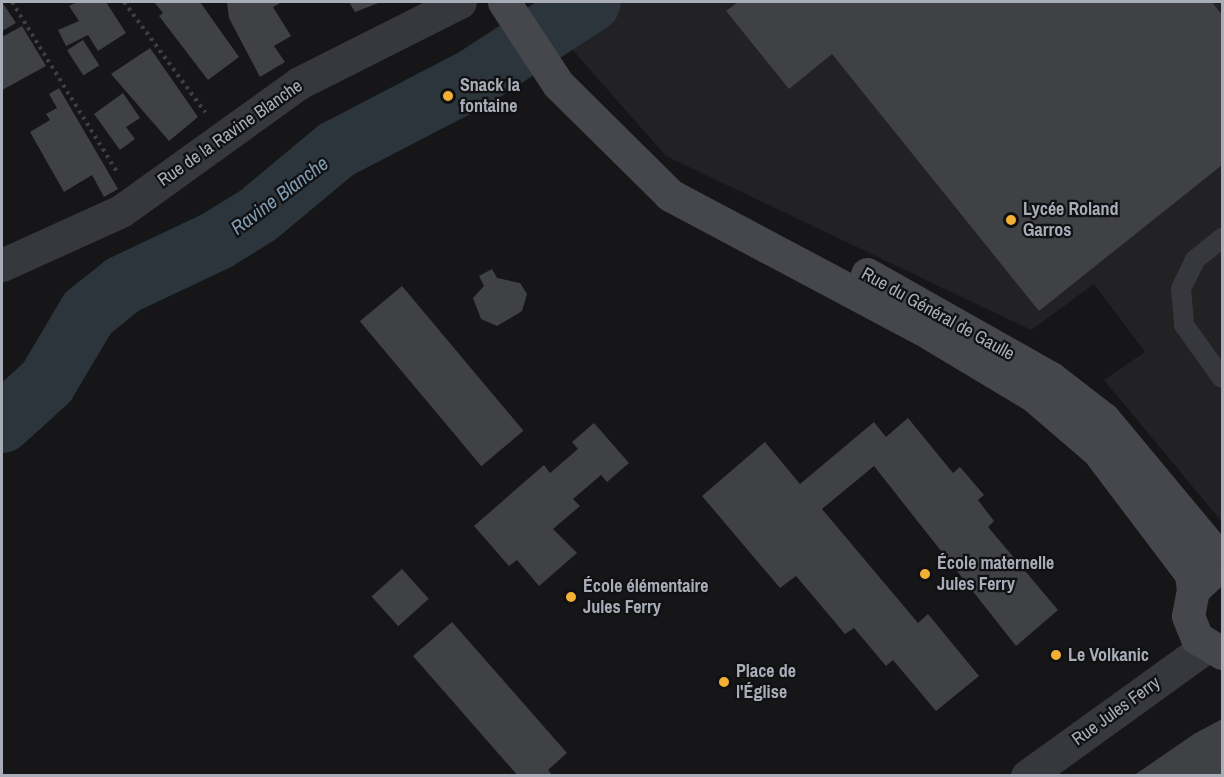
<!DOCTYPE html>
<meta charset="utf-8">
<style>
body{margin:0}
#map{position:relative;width:1224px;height:777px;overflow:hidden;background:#161618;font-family:"Archivo Narrow",sans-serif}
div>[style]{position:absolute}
.built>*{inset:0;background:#222225}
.river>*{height:60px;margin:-30px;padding:0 30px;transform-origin:30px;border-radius:30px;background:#2c353c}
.building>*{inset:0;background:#404145;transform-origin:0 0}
.path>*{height:4px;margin-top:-2px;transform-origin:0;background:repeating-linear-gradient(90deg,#3d3f44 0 3px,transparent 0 7.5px)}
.lane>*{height:20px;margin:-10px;padding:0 10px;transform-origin:10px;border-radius:10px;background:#37383d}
.street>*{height:33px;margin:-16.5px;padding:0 16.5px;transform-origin:16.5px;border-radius:16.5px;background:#37383d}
.secondary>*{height:33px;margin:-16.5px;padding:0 16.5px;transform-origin:16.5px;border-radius:16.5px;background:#45474d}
.dots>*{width:16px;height:16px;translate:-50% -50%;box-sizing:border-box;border:3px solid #111113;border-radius:50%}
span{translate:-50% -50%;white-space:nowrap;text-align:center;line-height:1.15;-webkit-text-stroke:4.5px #111113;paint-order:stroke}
.poi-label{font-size:18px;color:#a8adb8;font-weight:700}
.left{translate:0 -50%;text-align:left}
.street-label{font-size:18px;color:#a8adb8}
.water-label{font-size:20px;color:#7f9bb3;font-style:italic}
.frame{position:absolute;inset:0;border:3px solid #a8adb8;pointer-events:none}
</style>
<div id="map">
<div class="built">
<i style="clip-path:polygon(621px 2px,1222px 2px,1222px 522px,1104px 380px,1145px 352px,1094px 284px,1031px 330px,666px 156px,570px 47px)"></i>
</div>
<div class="river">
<i style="left:2px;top:423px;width:61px;rotate:-42.3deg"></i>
<i style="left:47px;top:382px;width:80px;rotate:-59.3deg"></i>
<i style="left:88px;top:313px;width:45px;rotate:-38.7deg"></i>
<i style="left:123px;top:285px;width:103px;rotate:-25.3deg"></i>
<i style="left:216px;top:241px;width:49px;rotate:-31.8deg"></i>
<i style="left:258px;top:215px;width:102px;rotate:-39.8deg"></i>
<i style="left:336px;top:150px;width:158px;rotate:-27.5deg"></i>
<i style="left:476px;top:77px;width:137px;rotate:-33.1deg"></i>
</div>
<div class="building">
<i style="clip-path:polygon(2px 2px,16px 23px,2px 31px)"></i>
<i style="clip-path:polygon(77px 2px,106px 2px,126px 33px,98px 51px,88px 35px,66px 46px,58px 30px,79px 21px,69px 6px)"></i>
<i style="clip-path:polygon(154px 2px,200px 2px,239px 57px,208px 80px,159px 16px,163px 13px)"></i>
<i style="clip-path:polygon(227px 2px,282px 2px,273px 7px,291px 36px,274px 46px,285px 62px,260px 77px,229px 18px)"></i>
<i style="clip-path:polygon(349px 2px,381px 2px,355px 12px)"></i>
<i style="clip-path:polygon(738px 2px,1212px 2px,1222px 15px,1222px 165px,1039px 311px,832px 54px,789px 89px,726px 11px)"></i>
<i style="clip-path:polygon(22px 26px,46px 66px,2px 90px,2px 37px)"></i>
<i style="left:83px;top:40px;width:30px;height:19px;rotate:57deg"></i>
<i style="clip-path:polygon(150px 48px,198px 117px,169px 141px,111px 74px)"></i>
<i style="clip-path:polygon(59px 88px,118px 189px,104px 197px,92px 175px,64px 192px,30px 132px,50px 120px,46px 114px,57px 108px,49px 94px)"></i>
<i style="clip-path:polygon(123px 93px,140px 118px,126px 127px,135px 139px,120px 150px,94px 114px)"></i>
<i style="clip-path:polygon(492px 269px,497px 278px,520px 283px,527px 294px,522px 311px,497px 326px,481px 319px,473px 298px,484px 286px,479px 276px)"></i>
<i style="left:402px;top:286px;width:189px;height:55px;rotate:50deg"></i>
<i style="clip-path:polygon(908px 418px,953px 473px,960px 467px,984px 495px,978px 500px,994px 521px,988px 527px,1058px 610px,1016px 646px,874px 466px,822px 509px,918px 623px,928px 614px,979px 676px,936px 711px,893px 660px,886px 666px,854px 628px,845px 634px,796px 576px,780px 588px,702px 496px,765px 442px,800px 484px,874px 422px,886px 437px)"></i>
<i style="clip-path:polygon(594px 423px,629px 463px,607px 482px,601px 475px,573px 499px,580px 506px,553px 529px,577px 553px,539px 586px,517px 560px,509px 566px,474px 526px,544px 465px,550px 473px,578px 449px,572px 442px)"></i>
<i style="left:402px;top:569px;width:40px;height:41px;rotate:48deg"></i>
<i style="clip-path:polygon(452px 622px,567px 753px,548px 770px,553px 776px,518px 776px,413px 656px)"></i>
<i style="clip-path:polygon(1222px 719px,1222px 776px,1133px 776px,1194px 734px)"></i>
</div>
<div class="path">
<i style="left:12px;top:2px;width:200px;rotate:58.3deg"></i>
<i style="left:124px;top:2px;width:137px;rotate:53.6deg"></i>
</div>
<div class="lane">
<i style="left:1222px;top:238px;width:35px;rotate:141deg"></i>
<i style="left:1195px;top:260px;width:32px;rotate:116deg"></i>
<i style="left:1181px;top:289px;width:36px;rotate:85deg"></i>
<i style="left:1184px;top:325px;width:65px;rotate:54.4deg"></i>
</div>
<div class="street">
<i style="left:2px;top:265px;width:131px;rotate:-24.4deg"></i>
<i style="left:121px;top:211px;width:219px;rotate:-35.7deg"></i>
<i style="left:299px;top:83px;width:180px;rotate:-26.7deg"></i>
<i style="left:1027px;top:776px;width:221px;rotate:-35.8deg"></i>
</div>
<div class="secondary">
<i style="left:504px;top:2px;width:98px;rotate:56.6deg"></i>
<i style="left:558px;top:84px;width:158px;rotate:44.7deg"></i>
<i style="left:670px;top:195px;width:296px;rotate:28deg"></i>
<i style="left:931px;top:334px;width:120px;rotate:31deg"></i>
<i style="left:1034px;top:396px;width:84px;rotate:40.7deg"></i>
<i style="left:1098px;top:451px;width:154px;rotate:52.9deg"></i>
<i style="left:1191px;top:574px;width:16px;rotate:83deg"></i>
<i style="left:867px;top:274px;width:211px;rotate:29.5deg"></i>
<i style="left:1051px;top:378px;width:67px;rotate:37.7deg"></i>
<i style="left:1104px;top:419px;width:185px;rotate:50.3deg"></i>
<i style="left:1209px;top:575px;width:22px;rotate:137deg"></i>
<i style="left:1193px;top:590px;width:26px;rotate:101deg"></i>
<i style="left:1188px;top:616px;width:24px;rotate:68deg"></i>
<i style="left:1197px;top:638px;width:29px;rotate:31deg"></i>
</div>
<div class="dots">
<i style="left:448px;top:96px;background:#f2b134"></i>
<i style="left:1011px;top:220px;background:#f2b134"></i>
<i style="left:925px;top:574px;background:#f2b134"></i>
<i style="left:571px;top:597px;background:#f2b134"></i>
<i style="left:1056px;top:655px;background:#f2b134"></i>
<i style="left:724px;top:682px;background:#f2b134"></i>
</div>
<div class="poi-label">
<span class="left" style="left:460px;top:96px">Snack la<br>fontaine</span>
<span class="left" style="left:1023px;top:220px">Lycée Roland<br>Garros</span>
<span class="left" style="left:937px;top:574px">École maternelle<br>Jules Ferry</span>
<span class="left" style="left:583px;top:597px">École élémentaire<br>Jules Ferry</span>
<span class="left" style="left:1068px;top:655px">Le Volkanic</span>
<span class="left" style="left:736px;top:682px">Place de<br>l'Église</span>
</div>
<div class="street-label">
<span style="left:230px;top:133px;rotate:-35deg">Rue de la Ravine Blanche</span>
<span style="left:938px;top:314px;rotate:29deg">Rue du Général de Gaulle</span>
<span style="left:1116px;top:711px;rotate:-36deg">Rue Jules Ferry</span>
</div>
<div class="water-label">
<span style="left:279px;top:195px;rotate:-37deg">Ravine Blanche</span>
</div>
<div class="frame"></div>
</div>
